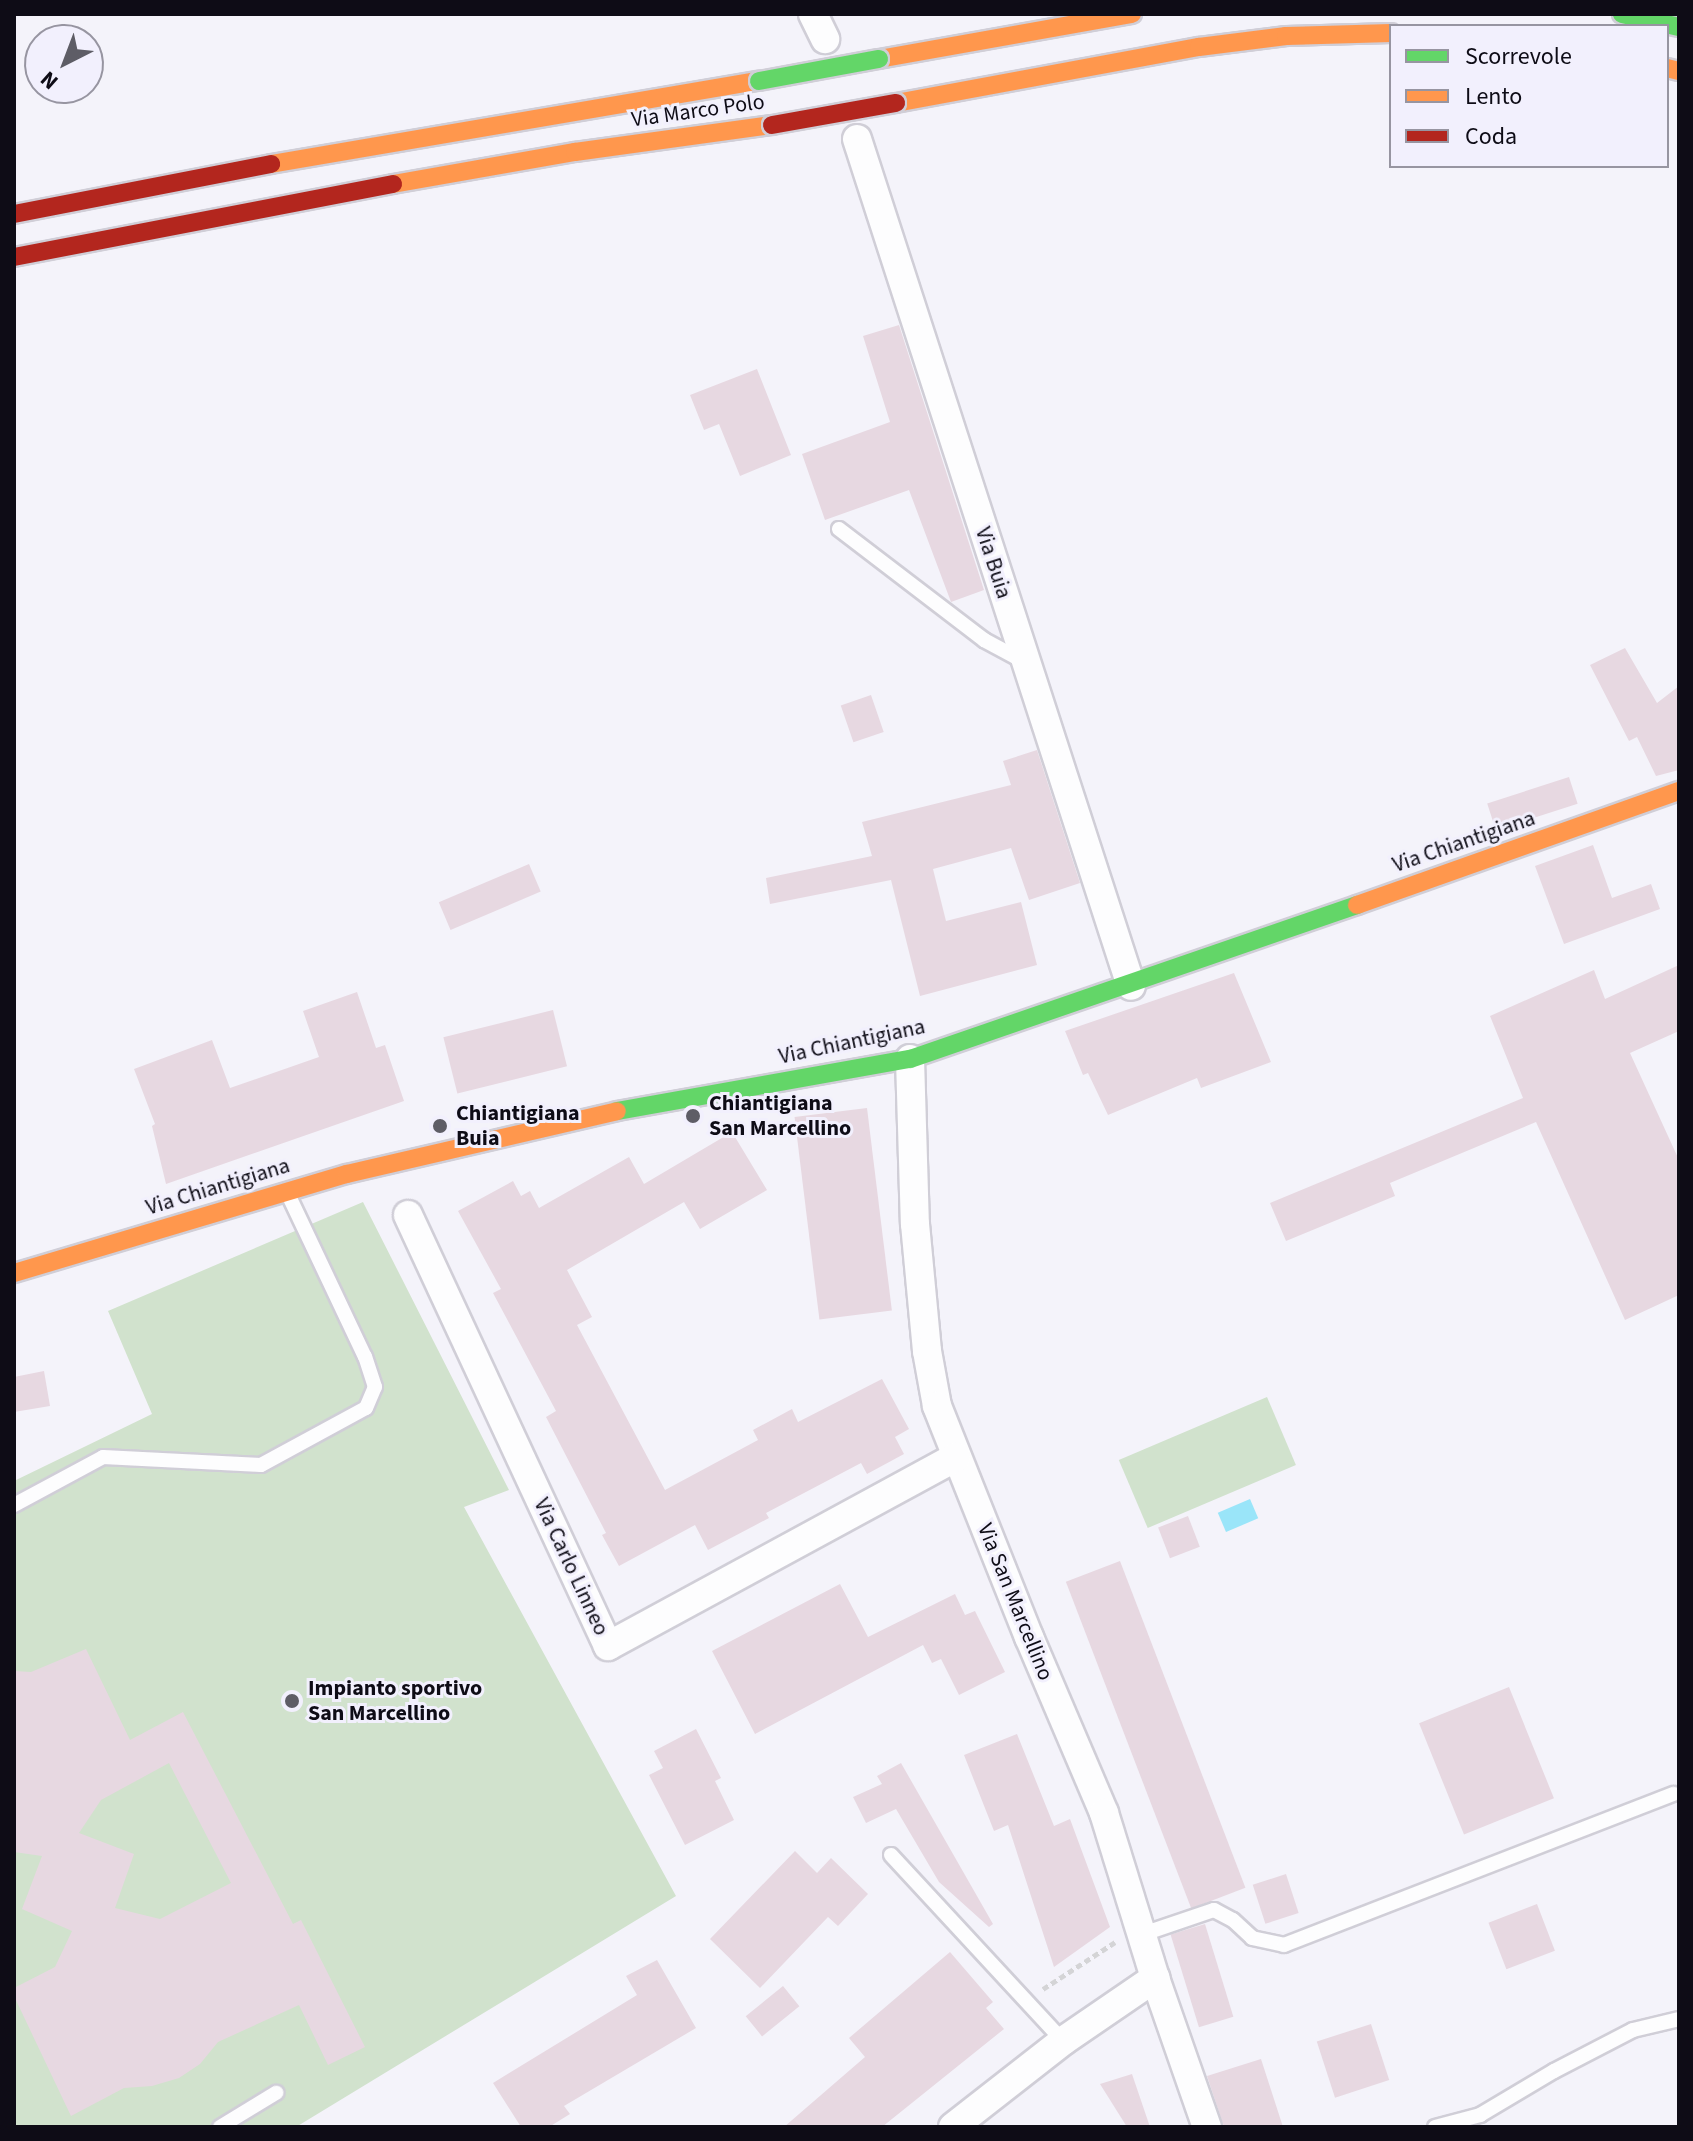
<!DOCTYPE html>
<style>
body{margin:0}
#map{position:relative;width:1693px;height:2141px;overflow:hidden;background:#f4f3fa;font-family:"Source Sans 3",sans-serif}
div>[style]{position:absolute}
.green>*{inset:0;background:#d1e2cd;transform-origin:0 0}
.water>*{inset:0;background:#9ae5f9;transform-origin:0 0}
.building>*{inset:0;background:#e7d8e1;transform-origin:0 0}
.path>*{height:5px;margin-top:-2.5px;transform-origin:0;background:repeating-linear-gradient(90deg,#d4d4d6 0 6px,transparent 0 10px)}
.roads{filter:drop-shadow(2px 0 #d0ced7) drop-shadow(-2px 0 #d0ced7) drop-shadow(0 2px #d0ced7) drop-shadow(0 -2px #d0ced7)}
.lane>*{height:14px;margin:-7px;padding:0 7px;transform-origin:7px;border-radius:7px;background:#fdfdfe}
.street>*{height:28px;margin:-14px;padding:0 14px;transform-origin:14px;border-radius:14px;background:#fdfdfe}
.fast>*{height:18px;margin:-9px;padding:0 9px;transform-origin:9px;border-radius:9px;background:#63d668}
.slow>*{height:18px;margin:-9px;padding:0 9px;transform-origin:9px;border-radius:9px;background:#ff974d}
.jam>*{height:18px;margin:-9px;padding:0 9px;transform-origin:9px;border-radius:9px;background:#b3261e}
.bridges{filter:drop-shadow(2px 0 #d0ced7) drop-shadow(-2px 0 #d0ced7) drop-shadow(0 2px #d0ced7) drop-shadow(0 -2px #d0ced7)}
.fast-bridge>*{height:18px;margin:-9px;padding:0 9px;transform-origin:9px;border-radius:9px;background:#63d668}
.jam-bridge>*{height:18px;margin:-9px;padding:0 9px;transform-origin:9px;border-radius:9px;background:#b3261e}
.dots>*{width:22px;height:22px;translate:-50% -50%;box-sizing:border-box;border:4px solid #f2f0fd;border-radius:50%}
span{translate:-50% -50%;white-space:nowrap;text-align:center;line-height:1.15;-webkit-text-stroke:6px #f2f0fd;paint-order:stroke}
.street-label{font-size:22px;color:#0e0c16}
.poi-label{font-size:22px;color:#0e0c16;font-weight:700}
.left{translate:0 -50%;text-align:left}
.frame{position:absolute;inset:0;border:16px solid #0e0c16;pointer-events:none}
.legend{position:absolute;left:1389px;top:24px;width:280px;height:144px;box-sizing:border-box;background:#f2f0fd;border:2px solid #9795a1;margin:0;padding:10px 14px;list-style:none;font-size:24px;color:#0e0c16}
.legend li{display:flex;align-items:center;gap:16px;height:40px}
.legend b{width:40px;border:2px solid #9795a1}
.north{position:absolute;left:24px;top:24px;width:80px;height:80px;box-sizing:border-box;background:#f2f0fd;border:2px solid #9795a1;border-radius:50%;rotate:222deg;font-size:22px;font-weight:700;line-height:32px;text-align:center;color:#0e0c16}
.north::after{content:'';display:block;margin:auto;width:28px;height:36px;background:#5e5d66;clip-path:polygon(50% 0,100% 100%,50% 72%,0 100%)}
</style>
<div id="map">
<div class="green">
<i style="clip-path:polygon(363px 1202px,509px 1490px,464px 1507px,676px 1896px,296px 2127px,14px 2127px,14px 1481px,152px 1414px,108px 1311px)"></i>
<i style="left:1267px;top:1397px;width:74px;height:161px;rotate:67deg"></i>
</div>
<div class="water">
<i style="left:1250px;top:1499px;width:21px;height:35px;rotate:67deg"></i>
</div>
<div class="building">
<i style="clip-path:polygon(899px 325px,984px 590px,951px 602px,909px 490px,825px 520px,802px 454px,890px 422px,863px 336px)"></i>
<i style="clip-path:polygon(757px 369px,791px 455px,740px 476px,719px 424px,704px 430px,690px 395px)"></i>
<i style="clip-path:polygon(1625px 648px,1657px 703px,1679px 686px,1679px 770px,1656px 776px,1637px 737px,1629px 741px,1590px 665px)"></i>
<i style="left:871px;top:695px;width:39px;height:32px;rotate:71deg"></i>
<i style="clip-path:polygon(1037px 750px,1080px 883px,1029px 900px,1011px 848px,933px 869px,946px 921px,1021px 902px,1037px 965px,920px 996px,891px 880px,770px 904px,766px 878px,872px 856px,862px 822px,1011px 785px,1003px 761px)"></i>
<i style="left:1569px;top:777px;width:28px;height:86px;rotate:72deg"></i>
<i style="clip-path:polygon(1593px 845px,1612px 898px,1651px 884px,1660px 909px,1564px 944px,1535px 866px)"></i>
<i style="left:529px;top:864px;width:30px;height:98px;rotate:67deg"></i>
<i style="clip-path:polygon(1679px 965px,1679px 1031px,1630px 1053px,1679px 1160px,1679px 1295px,1625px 1320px,1536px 1122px,1390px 1183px,1395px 1196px,1286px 1241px,1270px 1203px,1523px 1098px,1490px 1016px,1594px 970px,1605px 999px)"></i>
<i style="clip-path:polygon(1234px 973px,1271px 1062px,1201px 1088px,1197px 1078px,1108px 1115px,1088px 1073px,1083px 1075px,1065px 1031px)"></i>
<i style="clip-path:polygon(357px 992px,376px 1048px,385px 1045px,404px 1101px,166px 1184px,152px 1126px,155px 1124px,134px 1069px,212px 1040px,230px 1088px,319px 1057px,303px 1011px)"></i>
<i style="left:553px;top:1010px;width:58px;height:113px;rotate:76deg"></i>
<i style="left:867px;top:1108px;width:204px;height:73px;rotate:83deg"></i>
<i style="clip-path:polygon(732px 1132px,767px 1190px,700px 1229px,684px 1202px,567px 1270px,592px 1317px,577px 1325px,665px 1490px,758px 1440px,753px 1430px,792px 1409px,798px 1422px,882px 1379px,909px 1429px,895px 1437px,904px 1454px,867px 1474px,861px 1463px,766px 1513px,769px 1518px,708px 1550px,695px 1525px,619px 1566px,602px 1535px,606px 1533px,546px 1417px,556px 1411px,493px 1293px,501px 1289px,458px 1211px,513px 1181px,521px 1196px,530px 1191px,539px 1208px,629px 1157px,644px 1184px)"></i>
<i style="clip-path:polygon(44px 1371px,50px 1406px,14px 1412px,14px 1377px)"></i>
<i style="left:1188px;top:1516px;width:33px;height:32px;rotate:69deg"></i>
<i style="left:1120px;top:1561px;width:350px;height:58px;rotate:69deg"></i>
<i style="clip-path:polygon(840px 1584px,868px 1637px,955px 1594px,965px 1615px,975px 1611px,1005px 1672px,959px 1695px,941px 1659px,932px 1663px,923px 1645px,755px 1734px,712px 1651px)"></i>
<i style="clip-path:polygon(evenodd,86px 1649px,130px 1740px,183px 1712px,293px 1924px,301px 1920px,365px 2047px,328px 2065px,299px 2005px,218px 2042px,200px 2064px,179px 2078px,152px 2086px,124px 2088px,71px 2116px,14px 1996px,14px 1988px,55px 1967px,72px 1931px,22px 1909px,42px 1856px,14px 1852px,14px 1671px,31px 1672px,86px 1649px,169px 1763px,231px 1883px,160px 1919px,115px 1908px,134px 1854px,79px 1833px,101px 1800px,169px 1763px)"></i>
<i style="left:1509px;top:1687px;width:120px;height:97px;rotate:68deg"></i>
<i style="clip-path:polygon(696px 1729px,721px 1778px,715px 1781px,734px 1820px,685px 1845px,649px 1775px,663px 1768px,654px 1751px)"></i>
<i style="clip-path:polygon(1017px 1734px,1054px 1826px,1070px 1819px,1110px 1927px,1054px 1967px,1008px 1825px,994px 1831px,964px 1755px)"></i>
<i style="clip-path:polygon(901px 1763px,993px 1924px,989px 1927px,939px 1882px,896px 1809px,866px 1823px,853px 1797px,882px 1784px,877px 1776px)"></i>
<i style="clip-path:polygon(795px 1851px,817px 1873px,831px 1858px,868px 1894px,838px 1926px,828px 1917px,760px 1988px,710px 1939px)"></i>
<i style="left:1286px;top:1874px;width:41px;height:35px;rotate:72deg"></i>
<i style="left:1537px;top:1904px;width:50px;height:52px;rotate:69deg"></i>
<i style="left:1205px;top:1924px;width:97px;height:36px;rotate:73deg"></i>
<i style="clip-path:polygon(950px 1952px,993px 2002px,986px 2008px,1004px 2029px,882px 2127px,784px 2127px,865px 2057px,849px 2038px)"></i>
<i style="clip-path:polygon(657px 1960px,696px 2028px,564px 2106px,570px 2114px,549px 2127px,521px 2127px,493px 2083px,637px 1995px,626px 1976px)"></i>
<i style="left:783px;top:1986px;width:26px;height:48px;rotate:51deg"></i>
<i style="left:1371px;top:2024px;width:59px;height:57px;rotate:72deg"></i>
<i style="clip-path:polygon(1261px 2059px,1283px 2127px,1224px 2127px,1207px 2076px)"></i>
<i style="clip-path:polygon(1132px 2074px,1150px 2127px,1127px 2127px,1100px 2084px)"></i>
</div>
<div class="path">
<i style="left:1043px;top:1989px;width:86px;rotate:-33.1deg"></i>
</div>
<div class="roads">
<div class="lane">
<i style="left:839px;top:529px;width:183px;rotate:37.4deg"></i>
<i style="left:984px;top:640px;width:47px;rotate:28.2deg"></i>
<i style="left:14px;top:1505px;width:101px;rotate:-28.3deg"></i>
<i style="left:103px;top:1457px;width:158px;rotate:2.9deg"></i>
<i style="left:261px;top:1465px;width:119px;rotate:-28.5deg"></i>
<i style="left:366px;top:1408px;width:23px;rotate:-67deg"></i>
<i style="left:375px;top:1387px;width:32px;rotate:-108deg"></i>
<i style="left:365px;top:1357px;width:183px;rotate:-115.3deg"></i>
<i style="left:891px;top:1855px;width:253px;rotate:47.2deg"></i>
<i style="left:1143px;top:1934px;width:75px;rotate:-18.7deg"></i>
<i style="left:1214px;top:1910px;width:21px;rotate:28deg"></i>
<i style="left:1233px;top:1920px;width:26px;rotate:43deg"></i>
<i style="left:1252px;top:1938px;width:33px;rotate:12deg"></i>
<i style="left:1284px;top:1945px;width:418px;rotate:-21.2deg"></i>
<i style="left:220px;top:2127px;width:66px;rotate:-31.3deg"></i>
<i style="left:1435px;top:2127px;width:47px;rotate:-14.9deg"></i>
<i style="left:1480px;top:2115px;width:86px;rotate:-30.7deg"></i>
<i style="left:1554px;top:2071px;width:89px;rotate:-27.4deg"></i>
<i style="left:1633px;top:2030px;width:47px;rotate:-13.4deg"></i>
</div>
<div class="street">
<i style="left:813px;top:14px;width:28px;rotate:64deg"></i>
<i style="left:857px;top:139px;width:890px;rotate:72.07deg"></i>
<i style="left:910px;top:1059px;width:165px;rotate:88.3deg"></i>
<i style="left:915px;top:1224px;width:128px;rotate:84.6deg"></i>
<i style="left:927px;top:1351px;width:56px;rotate:79.7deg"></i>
<i style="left:937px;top:1406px;width:249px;rotate:68.3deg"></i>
<i style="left:1029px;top:1637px;width:191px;rotate:66.9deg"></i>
<i style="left:1104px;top:1813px;width:173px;rotate:72.8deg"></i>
<i style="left:1155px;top:1978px;width:158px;rotate:70.8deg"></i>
<i style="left:408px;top:1215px;width:475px;rotate:65.1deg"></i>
<i style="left:608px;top:1646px;width:396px;rotate:-28.5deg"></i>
<i style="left:953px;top:2127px;width:140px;rotate:-38deg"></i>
<i style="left:1063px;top:2041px;width:112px;rotate:-34.4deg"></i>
</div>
<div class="fast">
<i style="left:1622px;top:14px;width:58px;rotate:12.8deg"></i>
<i style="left:617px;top:1111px;width:298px;rotate:-10.1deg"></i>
<i style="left:910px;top:1059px;width:473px;rotate:-19deg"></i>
</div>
<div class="slow">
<i style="left:879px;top:59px;width:257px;rotate:-10.1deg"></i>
<i style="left:1667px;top:68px;width:12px;rotate:14deg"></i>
<i style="left:896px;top:103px;width:308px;rotate:-10.5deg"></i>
<i style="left:1199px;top:47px;width:88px;rotate:-7.2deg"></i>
<i style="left:1286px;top:36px;width:105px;rotate:-1.6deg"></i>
<i style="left:271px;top:164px;width:495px;rotate:-9.7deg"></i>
<i style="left:393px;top:184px;width:185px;rotate:-10deg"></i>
<i style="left:575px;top:152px;width:199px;rotate:-7.8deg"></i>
<i style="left:1357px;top:905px;width:342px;rotate:-19.5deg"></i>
<i style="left:14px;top:1273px;width:347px;rotate:-16.6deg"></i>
<i style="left:347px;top:1174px;width:277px;rotate:-13.1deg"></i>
</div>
<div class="jam">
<i style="left:14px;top:214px;width:262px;rotate:-11deg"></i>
<i style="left:14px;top:257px;width:386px;rotate:-10.9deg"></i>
</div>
</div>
<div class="bridges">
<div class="fast-bridge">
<i style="left:759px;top:81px;width:122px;rotate:-10.4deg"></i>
</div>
<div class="jam-bridge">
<i style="left:772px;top:125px;width:126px;rotate:-10.1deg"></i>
</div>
</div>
<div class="dots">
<i style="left:693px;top:1116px;background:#5e5d66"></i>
<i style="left:440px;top:1126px;background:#5e5d66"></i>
<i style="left:292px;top:1701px;background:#5e5d66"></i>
</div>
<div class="street-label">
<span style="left:698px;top:111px;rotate:-8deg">Via Marco Polo</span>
<span style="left:993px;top:563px;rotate:72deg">Via Buia</span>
<span style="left:1464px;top:842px;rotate:-19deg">Via Chiantigiana</span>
<span style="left:852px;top:1042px;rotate:-12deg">Via Chiantigiana</span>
<span style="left:218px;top:1187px;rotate:-17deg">Via Chiantigiana</span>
<span style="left:571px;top:1567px;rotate:65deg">Via Carlo Linneo</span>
<span style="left:1015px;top:1602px;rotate:68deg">Via San Marcellino</span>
</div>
<div class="poi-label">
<span class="left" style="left:709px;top:1116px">Chiantigiana<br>San Marcellino</span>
<span class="left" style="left:456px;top:1126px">Chiantigiana<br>Buia</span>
<span class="left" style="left:308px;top:1701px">Impianto sportivo<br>San Marcellino</span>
</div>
<div class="frame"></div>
<ul class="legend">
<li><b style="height:10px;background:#63d668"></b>Scorrevole</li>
<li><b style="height:10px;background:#ff974d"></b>Lento</li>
<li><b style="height:10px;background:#b3261e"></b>Coda</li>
</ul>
<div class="north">N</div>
</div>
